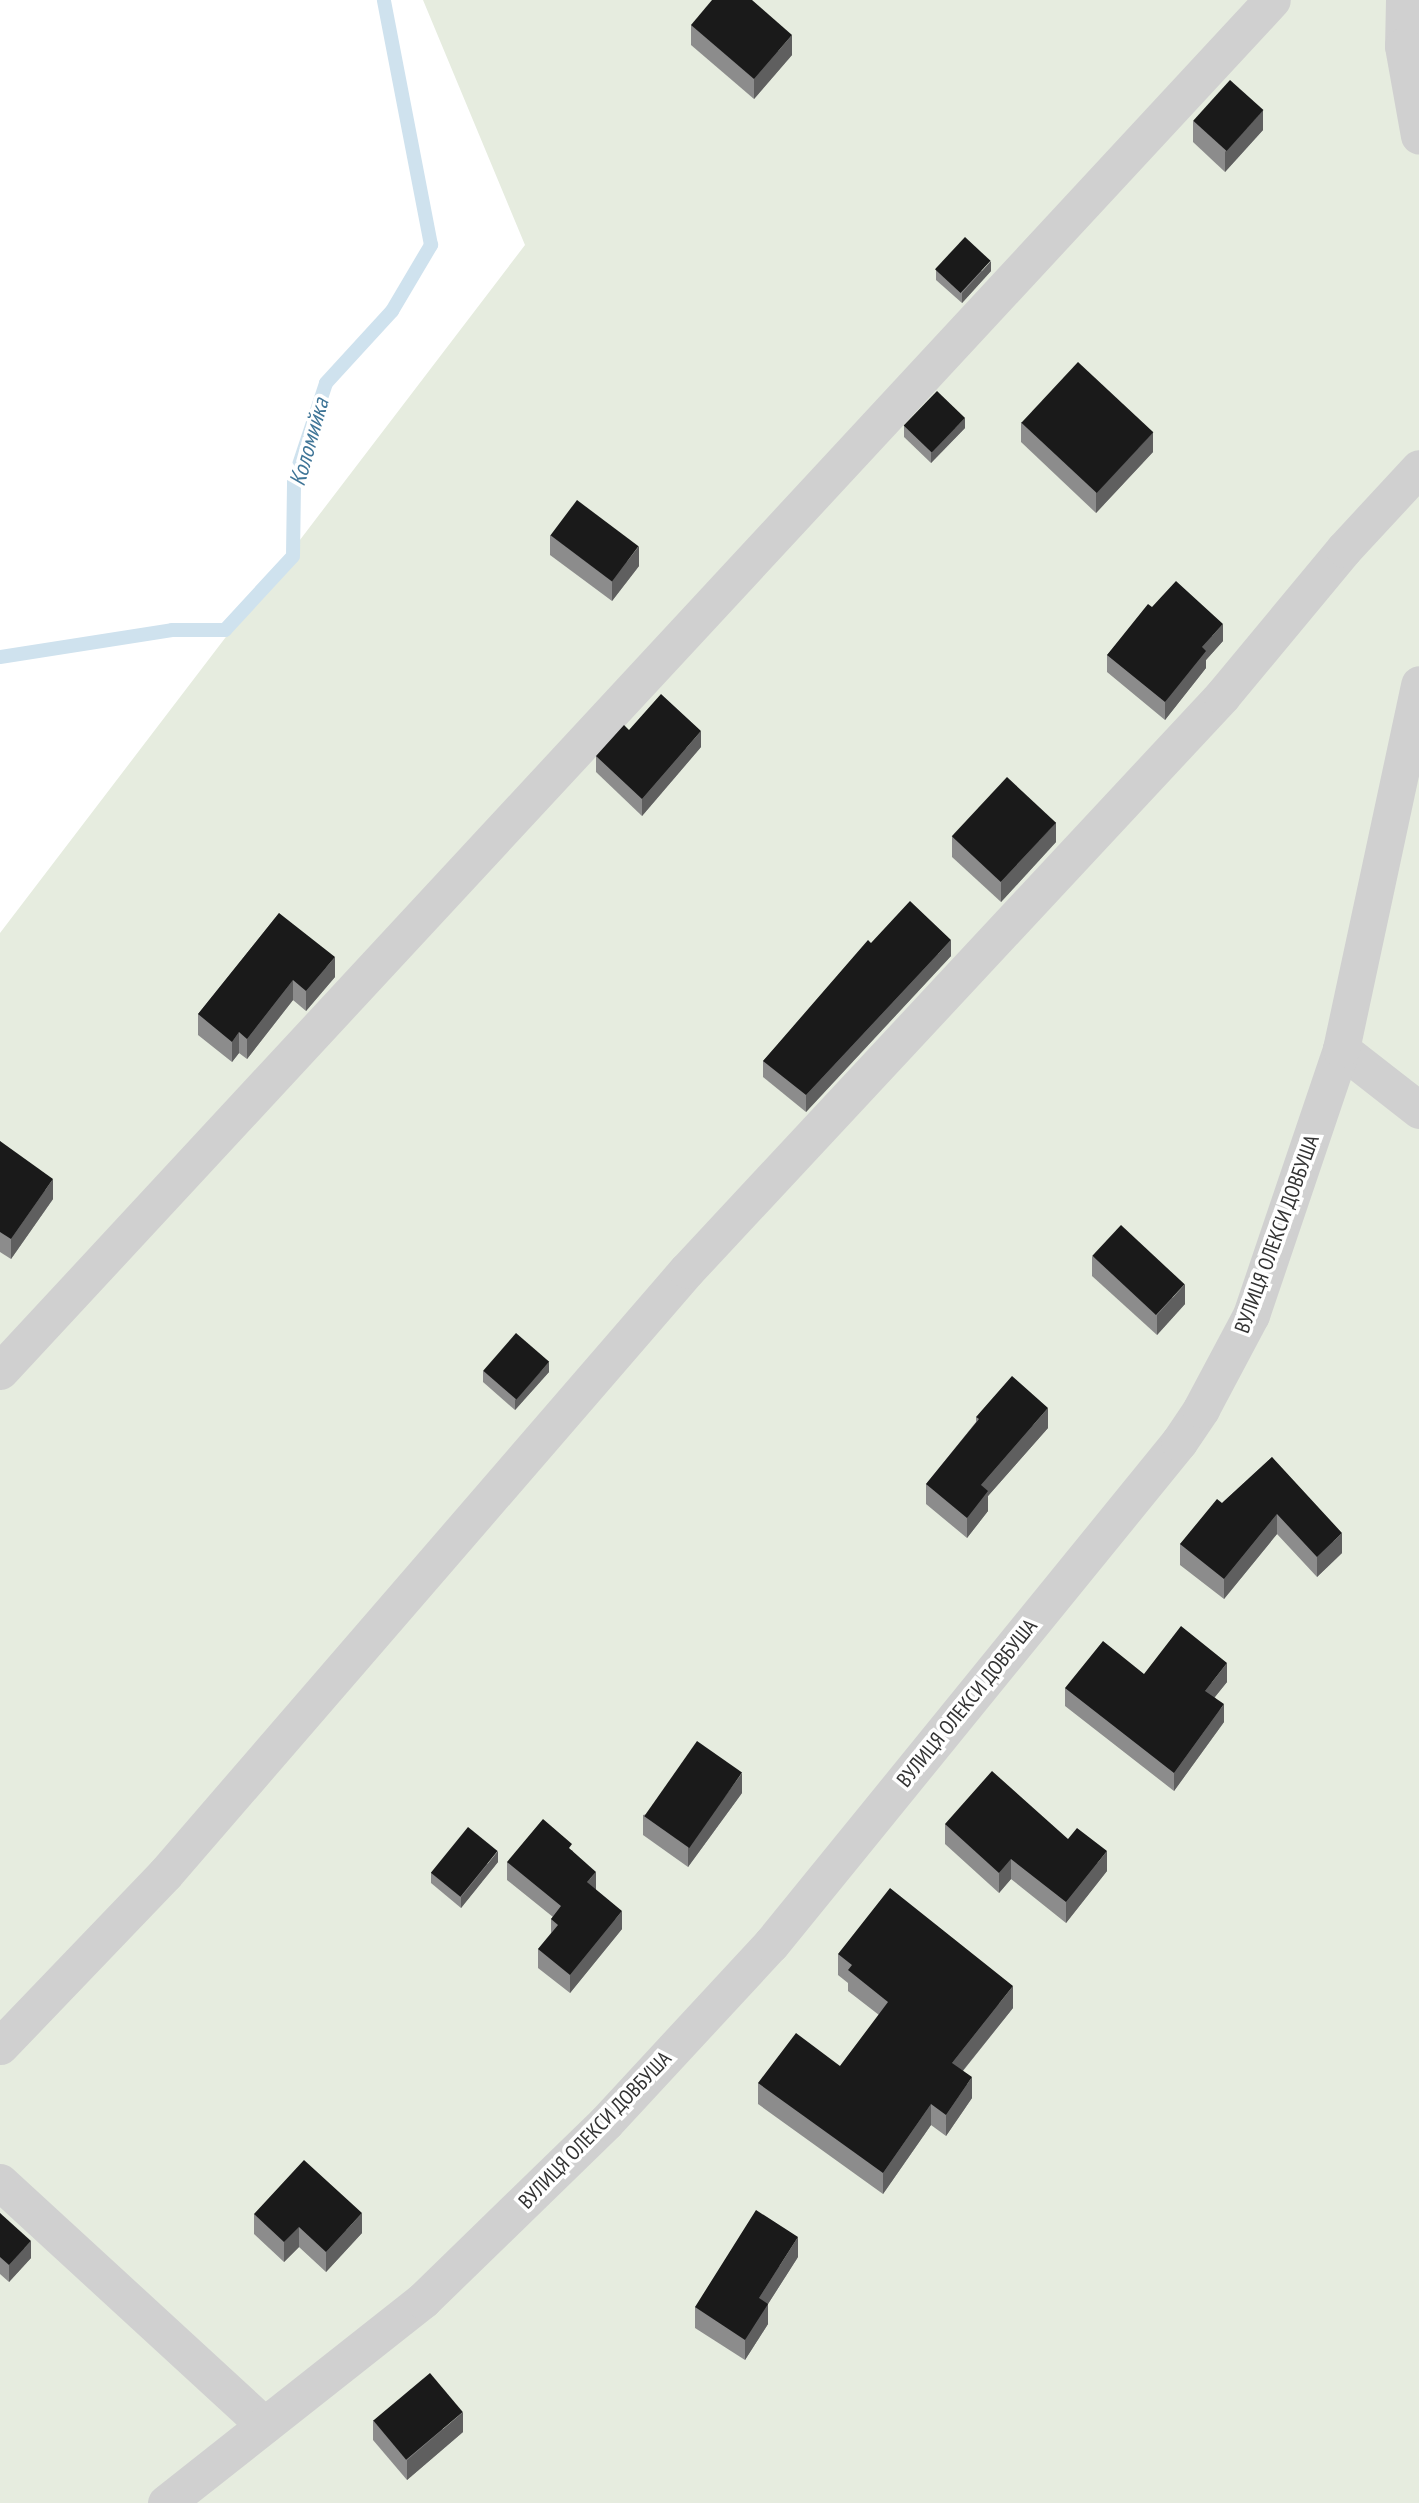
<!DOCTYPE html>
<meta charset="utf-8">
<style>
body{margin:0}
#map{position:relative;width:1419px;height:2503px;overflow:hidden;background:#fff;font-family:"PT Sans Narrow",sans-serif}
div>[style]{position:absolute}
.green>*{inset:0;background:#e6ecdf}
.stream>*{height:14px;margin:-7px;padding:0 7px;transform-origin:7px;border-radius:7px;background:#cfe2ee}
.minor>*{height:37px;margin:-18.5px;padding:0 18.5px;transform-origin:18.5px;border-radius:18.5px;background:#d0d0d0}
.wall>*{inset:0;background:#8c8c8c}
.shaded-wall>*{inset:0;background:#5f5f5f}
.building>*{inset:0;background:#1a1a1a;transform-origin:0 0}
span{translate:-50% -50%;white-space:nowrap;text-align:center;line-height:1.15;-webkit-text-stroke:7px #fff;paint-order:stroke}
.street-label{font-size:21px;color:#333}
.water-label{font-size:23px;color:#3f7597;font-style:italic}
</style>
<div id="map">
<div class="green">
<i style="clip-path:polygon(423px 0,1419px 0,1419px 2503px,0 2503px,0 933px,525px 245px)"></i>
</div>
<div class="stream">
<i style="left:0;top:657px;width:174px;rotate:-8.9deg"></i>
<i style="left:172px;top:630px;width:53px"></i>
<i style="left:225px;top:630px;width:100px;rotate:-47.4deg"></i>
<i style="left:293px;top:556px;width:76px;rotate:-89.2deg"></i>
<i style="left:294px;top:480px;width:102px;rotate:-71.7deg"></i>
<i style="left:326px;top:383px;width:98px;rotate:-47.5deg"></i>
<i style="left:392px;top:311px;width:77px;rotate:-59.4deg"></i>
<i style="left:431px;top:245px;width:249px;rotate:-100.9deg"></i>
</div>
<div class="minor">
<i style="left:1404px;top:0;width:46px;rotate:91.2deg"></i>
<i style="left:1403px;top:46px;width:91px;rotate:79.9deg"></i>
<i style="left:1341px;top:1049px;width:99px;rotate:38deg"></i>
<i style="left:0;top:1371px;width:1870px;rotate:-47.15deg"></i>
<i style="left:0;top:2046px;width:238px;rotate:-46.2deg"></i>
<i style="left:165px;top:1874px;width:798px;rotate:-49.17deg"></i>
<i style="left:687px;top:1270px;width:785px;rotate:-47.01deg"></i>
<i style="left:1222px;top:696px;width:191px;rotate:-50.3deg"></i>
<i style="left:1344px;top:549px;width:110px;rotate:-47.2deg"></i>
<i style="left:0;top:2182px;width:359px;rotate:42.6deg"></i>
<i style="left:166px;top:2503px;width:328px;rotate:-38.3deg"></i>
<i style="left:423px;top:2300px;width:255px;rotate:-44.2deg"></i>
<i style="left:606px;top:2122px;width:243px;rotate:-47.2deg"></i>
<i style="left:771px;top:1944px;width:647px;rotate:-50.9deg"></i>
<i style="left:1179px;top:1442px;width:40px;rotate:-56deg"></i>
<i style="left:1201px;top:1409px;width:106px;rotate:-62deg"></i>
<i style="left:1251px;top:1315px;width:281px;rotate:-71.3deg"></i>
<i style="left:1341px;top:1049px;width:373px;rotate:-77.9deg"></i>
</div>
<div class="wall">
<i style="clip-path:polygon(691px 25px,792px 55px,754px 99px,691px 45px)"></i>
<i style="clip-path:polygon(1193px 121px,1263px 130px,1225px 172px,1193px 142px)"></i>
<i style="clip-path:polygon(936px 270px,991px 271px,962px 303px,936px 280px)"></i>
<i style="clip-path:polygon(1021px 422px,1153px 452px,1096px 513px,1021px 442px)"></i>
<i style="clip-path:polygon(904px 426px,965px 428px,931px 463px,904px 437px)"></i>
<i style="clip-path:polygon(550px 535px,639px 566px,612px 601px,550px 555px)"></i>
<i style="clip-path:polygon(1152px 607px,1223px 641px,1206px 660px,1206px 668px,1165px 720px,1107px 672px,1107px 655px)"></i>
<i style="clip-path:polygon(701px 747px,642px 816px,596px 772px,596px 756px)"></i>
<i style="clip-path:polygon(952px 837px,1056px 842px,1001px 902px,952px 857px)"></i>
<i style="clip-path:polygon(279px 913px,335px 977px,306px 1011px,293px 1000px,247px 1059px,239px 1053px,232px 1062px,198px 1035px,198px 1014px)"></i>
<i style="clip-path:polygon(871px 943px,951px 956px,806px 1112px,763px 1077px,763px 1061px)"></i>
<i style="clip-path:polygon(0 1141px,53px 1199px,11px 1259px,0 1252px)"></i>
<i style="clip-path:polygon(1092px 1256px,1185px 1304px,1157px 1335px,1092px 1276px)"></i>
<i style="clip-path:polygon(483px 1371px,549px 1372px,515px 1410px,483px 1382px)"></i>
<i style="clip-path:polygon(976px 1417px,1048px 1428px,988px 1496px,988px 1511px,967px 1538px,926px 1504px,926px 1484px,976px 1422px)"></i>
<i style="clip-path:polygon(1272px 1457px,1342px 1553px,1317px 1577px,1277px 1534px,1224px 1599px,1180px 1565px,1180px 1544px,1222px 1503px)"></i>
<i style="clip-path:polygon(1227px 1682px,1215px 1697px,1224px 1722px,1174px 1791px,1065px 1706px,1065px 1688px)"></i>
<i style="clip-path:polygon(742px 1793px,688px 1867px,643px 1835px,643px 1815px)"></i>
<i style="clip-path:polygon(945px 1824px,1068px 1839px,1107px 1871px,1066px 1923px,1011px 1879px,999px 1893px,945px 1844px)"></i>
<i style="clip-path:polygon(572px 1850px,596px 1890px,622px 1929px,570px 1993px,538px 1968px,538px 1949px,551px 1933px,551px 1919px,553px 1917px,507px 1880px,507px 1862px)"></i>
<i style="clip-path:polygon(498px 1862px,461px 1908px,431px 1883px,431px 1873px)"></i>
<i style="clip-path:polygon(838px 1954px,1013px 2008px,963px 2071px,972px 2098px,946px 2136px,931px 2125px,883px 2194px,758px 2104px,758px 2083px,840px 2066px,879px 2015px,848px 1991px,848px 1983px,838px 1975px)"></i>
<i style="clip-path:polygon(0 2213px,31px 2258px,9px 2282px,0 2274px)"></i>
<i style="clip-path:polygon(254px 2214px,362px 2233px,326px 2272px,299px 2247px,284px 2262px,254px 2234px)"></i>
<i style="clip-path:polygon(798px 2257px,768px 2304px,768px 2324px,745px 2360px,695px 2328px,695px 2307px)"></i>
<i style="clip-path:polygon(373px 2420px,463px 2432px,407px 2480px,373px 2440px)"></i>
</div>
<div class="shaded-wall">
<i style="clip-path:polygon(792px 35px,792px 55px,754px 99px,754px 79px)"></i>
<i style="clip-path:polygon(1263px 110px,1263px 130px,1225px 172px,1225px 152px)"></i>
<i style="clip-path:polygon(991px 261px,991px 271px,962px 303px,962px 293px)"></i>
<i style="clip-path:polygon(965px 418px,965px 428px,931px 463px,931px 453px)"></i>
<i style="clip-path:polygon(1153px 432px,1153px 452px,1096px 513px,1096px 493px)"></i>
<i style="clip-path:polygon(639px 546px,639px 566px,612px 601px,612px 581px)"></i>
<i style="clip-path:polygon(1223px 624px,1223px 641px,1206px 660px,1206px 668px,1165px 720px,1165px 702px,1202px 647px)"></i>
<i style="clip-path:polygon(701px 731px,701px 747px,642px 816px,642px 799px)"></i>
<i style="clip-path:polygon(1056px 822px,1056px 842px,1001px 902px,1001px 882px)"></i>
<i style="clip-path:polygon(951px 940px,951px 956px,806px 1112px,806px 1095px)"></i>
<i style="clip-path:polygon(335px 957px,335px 977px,306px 1011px,306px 991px)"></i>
<i style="clip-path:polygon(293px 980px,293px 1000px,247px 1059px,247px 1039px)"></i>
<i style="clip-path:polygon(239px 1032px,239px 1053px,232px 1062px,232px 1042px)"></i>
<i style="clip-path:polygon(53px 1179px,53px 1199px,11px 1259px,11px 1239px)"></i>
<i style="clip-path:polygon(1185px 1284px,1185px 1304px,1157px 1335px,1157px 1315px)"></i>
<i style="clip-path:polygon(549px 1362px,549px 1372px,515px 1410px,515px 1400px)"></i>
<i style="clip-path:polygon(1048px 1408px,1048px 1428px,988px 1496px,988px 1511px,967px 1538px,967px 1518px,981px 1485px)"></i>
<i style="clip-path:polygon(1277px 1514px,1277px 1534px,1224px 1599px,1224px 1579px)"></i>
<i style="clip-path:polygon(1342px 1533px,1342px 1553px,1317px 1577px,1317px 1557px)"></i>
<i style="clip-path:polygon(1227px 1663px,1227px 1682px,1205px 1709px,1205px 1691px)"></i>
<i style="clip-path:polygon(1224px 1704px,1224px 1722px,1174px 1791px,1174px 1773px)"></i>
<i style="clip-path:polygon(742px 1773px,742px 1793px,688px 1867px,688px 1847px)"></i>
<i style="clip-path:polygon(498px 1851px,498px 1862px,461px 1908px,461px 1897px)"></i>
<i style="clip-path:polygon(1107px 1851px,1107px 1871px,1066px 1923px,1066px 1902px)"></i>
<i style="clip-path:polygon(1011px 1859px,1011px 1879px,999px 1893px,999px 1873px)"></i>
<i style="clip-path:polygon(596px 1872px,596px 1890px,587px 1882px)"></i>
<i style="clip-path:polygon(622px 1911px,622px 1929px,570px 1993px,570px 1975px)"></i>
<i style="clip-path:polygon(1013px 1986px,1013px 2008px,952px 2084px,952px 2063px)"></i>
<i style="clip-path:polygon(972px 2077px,972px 2098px,946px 2136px,946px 2115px)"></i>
<i style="clip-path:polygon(931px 2104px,931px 2125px,883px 2194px,883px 2173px)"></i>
<i style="clip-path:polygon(362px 2213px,362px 2233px,326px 2272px,326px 2252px)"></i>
<i style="clip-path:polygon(299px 2227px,299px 2247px,284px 2262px,284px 2242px)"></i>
<i style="clip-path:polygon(798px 2237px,798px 2257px,768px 2304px,768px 2324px,745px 2360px,745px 2340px,759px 2298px)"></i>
<i style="clip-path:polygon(31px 2241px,31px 2258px,9px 2282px,9px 2265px)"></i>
<i style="clip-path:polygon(463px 2412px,463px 2432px,407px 2480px,407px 2460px)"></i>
</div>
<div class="building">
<i style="clip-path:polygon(712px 0,752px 0,792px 35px,754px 79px,691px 25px)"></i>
<i style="left:1230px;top:80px;width:45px;height:55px;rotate:42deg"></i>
<i style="left:965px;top:237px;width:35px;height:44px;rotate:43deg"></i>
<i style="left:1078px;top:362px;width:103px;height:83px;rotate:43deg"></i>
<i style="left:937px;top:391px;width:39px;height:48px;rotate:44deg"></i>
<i style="left:577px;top:500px;width:77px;height:44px;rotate:37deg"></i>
<i style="clip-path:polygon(1176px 581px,1223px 624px,1202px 647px,1206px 651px,1165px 702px,1107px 655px,1148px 604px,1152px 607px)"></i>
<i style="clip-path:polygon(661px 694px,701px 731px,642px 799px,596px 756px,624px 725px,629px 730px)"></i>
<i style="left:1007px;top:777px;width:67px;height:81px;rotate:43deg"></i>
<i style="clip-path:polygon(910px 901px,951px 940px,806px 1095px,763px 1061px,868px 940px,871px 943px)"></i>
<i style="clip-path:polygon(279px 913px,335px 957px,306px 991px,293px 980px,247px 1039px,239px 1032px,232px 1042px,198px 1014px)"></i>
<i style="clip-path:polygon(0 1141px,53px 1179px,11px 1239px,0 1232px)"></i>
<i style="left:1121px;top:1225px;width:87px;height:42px;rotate:43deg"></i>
<i style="left:516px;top:1333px;width:44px;height:50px;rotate:41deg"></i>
<i style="clip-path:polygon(1012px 1376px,1048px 1408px,981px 1485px,988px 1491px,967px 1518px,926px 1484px,979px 1419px,976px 1417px)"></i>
<i style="clip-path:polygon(1272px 1457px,1342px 1533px,1317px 1557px,1277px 1514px,1224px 1579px,1180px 1544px,1217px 1499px,1222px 1503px)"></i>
<i style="clip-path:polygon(1181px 1626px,1227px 1663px,1205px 1691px,1224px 1704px,1174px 1773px,1065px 1688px,1103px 1641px,1144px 1674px)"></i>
<i style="left:697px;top:1741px;width:55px;height:92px;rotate:35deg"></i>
<i style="clip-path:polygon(992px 1771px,1068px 1839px,1077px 1828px,1107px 1851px,1066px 1902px,1011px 1859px,999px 1873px,945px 1824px)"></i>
<i style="clip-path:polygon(543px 1819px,572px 1844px,569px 1848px,596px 1872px,587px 1882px,622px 1911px,570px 1975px,538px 1949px,558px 1925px,551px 1919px,561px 1906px,507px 1862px)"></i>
<i style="left:468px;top:1827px;width:38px;height:59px;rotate:39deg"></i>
<i style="clip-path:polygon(890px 1888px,1013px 1986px,952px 2063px,972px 2077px,946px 2115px,931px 2104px,883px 2173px,758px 2083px,796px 2033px,840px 2066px,888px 2002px,848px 1970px,852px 1965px,838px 1954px)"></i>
<i style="clip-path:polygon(304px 2160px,362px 2213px,326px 2252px,299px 2227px,284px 2242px,254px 2214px)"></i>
<i style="clip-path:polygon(756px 2210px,798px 2237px,759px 2298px,768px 2304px,745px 2340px,695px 2307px)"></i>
<i style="clip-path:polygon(0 2213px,31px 2241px,9px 2265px,0 2257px)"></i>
<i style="left:430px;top:2373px;width:51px;height:74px;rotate:50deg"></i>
</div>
<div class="street-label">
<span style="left:1277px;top:1234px;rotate:-70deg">ВУЛИЦЯ ОЛЕКСИ ДОВБУША</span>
<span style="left:967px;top:1703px;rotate:-51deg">ВУЛИЦЯ ОЛЕКСИ ДОВБУША</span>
<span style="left:595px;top:2130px;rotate:-46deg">ВУЛИЦЯ ОЛЕКСИ ДОВБУША</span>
</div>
<div class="water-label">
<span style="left:309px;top:442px;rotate:-74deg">Коломийка</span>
</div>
</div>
